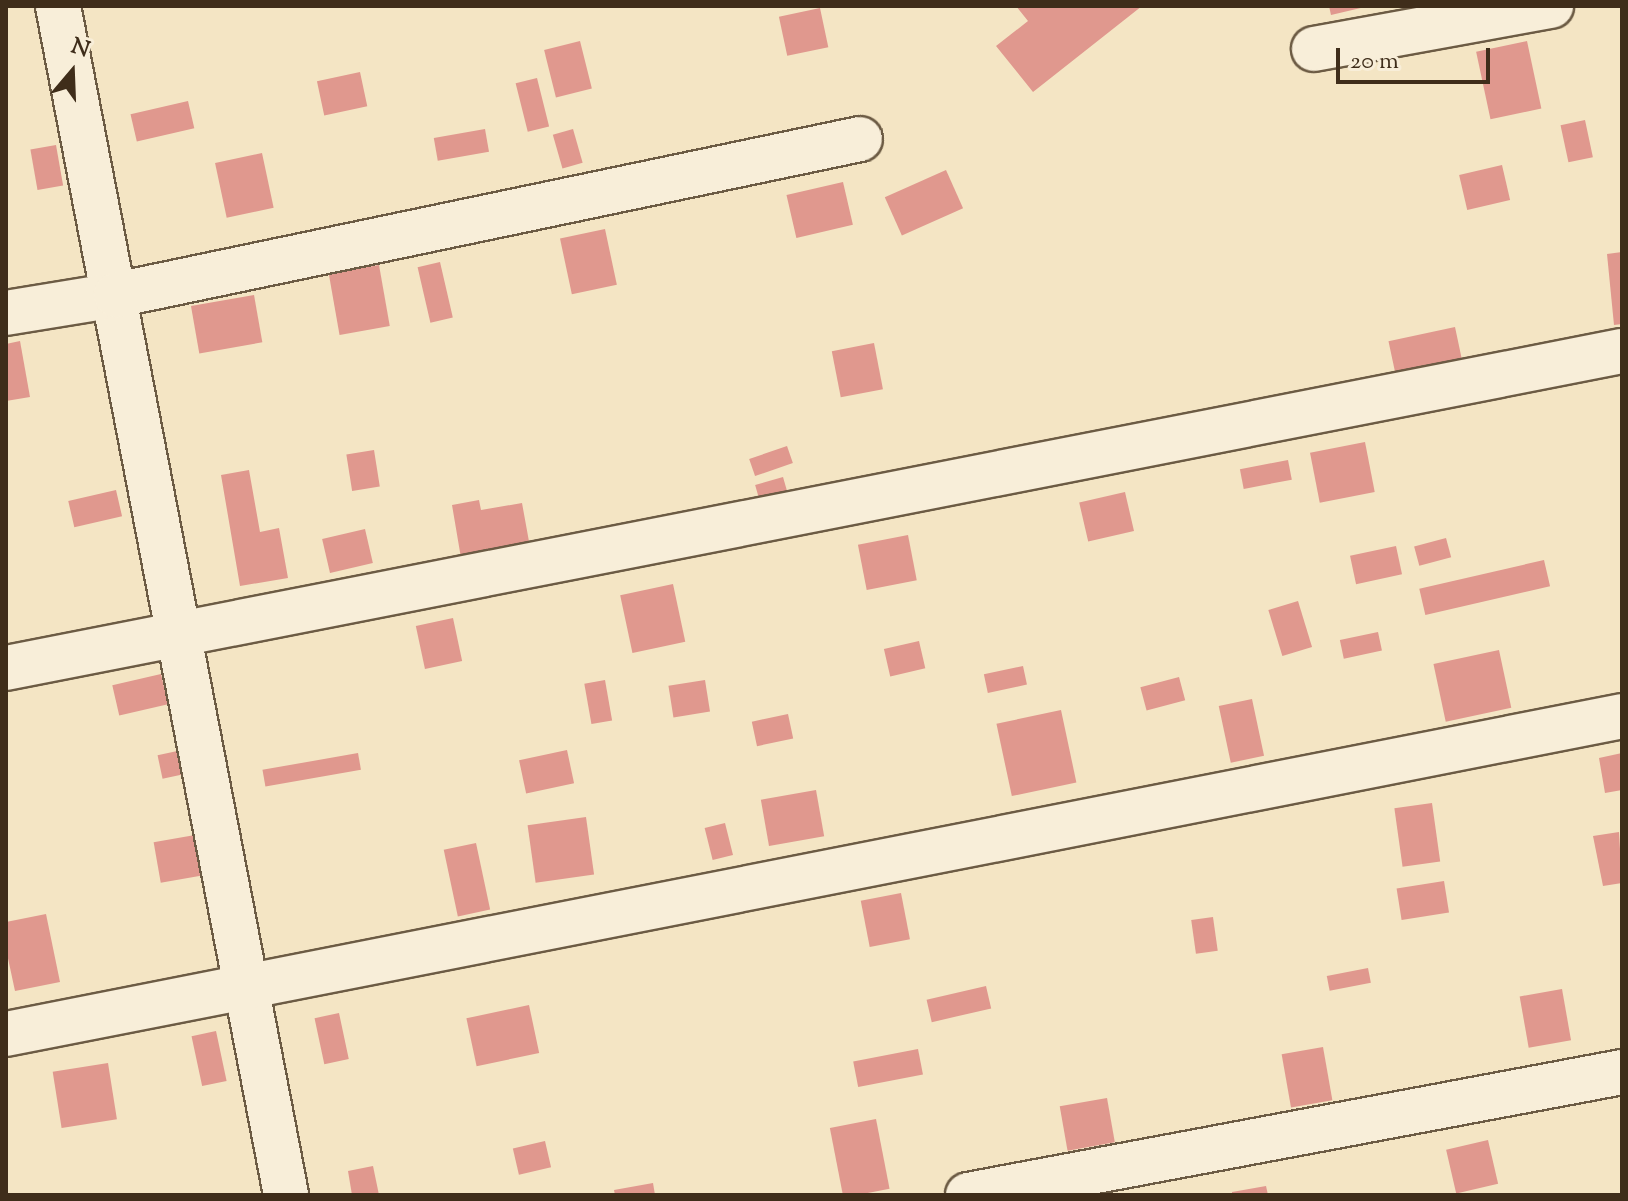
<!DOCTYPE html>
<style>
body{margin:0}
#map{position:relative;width:1628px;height:1201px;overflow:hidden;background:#f4e5c4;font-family:"Sorts Mill Goudy",serif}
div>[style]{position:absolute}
.building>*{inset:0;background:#e0988e;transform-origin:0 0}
.roads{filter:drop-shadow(2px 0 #6c5b44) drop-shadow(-2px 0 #6c5b44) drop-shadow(0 2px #6c5b44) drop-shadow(0 -2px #6c5b44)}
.minor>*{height:44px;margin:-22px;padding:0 22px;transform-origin:22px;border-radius:22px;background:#f8eed9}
span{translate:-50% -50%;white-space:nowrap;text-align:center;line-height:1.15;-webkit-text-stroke:6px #f8eed9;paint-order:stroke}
.frame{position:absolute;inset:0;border:8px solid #3f2d1a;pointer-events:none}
.north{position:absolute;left:32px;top:32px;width:80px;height:80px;-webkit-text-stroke:6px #f8eed9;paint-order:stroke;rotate:19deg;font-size:22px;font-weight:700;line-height:32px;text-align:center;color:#3f2d1a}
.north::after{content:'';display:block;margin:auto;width:28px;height:36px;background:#3f2d1a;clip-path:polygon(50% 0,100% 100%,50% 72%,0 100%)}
.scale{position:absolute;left:1336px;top:48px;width:154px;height:36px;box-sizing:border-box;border:4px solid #3f2d1a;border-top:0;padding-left:10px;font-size:24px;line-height:28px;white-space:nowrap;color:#3f2d1a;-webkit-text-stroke:6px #f8eed9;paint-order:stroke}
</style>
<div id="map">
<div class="building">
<i style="clip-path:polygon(1016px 6px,1142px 6px,1033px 92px,996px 46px,1028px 21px)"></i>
<i style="clip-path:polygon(1329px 6px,1365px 6px,1365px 7px,1331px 15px)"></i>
<i style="left:820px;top:8px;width:40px;height:42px;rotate:78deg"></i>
<i style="left:580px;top:41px;width:49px;height:37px;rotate:76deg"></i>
<i style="left:1527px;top:41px;width:69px;height:52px;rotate:78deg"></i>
<i style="left:360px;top:72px;width:35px;height:44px;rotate:78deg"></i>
<i style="left:537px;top:78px;width:50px;height:22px;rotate:76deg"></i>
<i style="left:188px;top:101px;width:28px;height:59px;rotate:77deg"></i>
<i style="left:1585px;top:120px;width:38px;height:25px;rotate:78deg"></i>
<i style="left:485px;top:129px;width:23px;height:52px;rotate:80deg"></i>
<i style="left:573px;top:129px;width:35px;height:21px;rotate:74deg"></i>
<i style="left:56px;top:145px;width:41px;height:26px;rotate:80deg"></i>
<i style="left:262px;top:153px;width:56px;height:48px;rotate:78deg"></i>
<i style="left:1502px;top:165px;width:36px;height:44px;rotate:77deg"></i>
<i style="left:946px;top:170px;width:42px;height:67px;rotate:66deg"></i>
<i style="left:843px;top:182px;width:44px;height:58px;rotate:77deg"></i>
<i style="left:605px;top:229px;width:57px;height:46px;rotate:78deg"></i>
<i style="clip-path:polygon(1622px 252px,1622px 324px,1614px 325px,1607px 254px)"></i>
<i style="left:440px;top:262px;width:57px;height:23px;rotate:77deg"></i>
<i style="left:379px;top:265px;width:62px;height:51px;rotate:80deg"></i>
<i style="left:254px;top:295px;width:48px;height:64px;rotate:80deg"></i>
<i style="left:1455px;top:327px;width:35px;height:68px;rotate:78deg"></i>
<i style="clip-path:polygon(20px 341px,30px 397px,6px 401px,6px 344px)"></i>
<i style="left:874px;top:343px;width:47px;height:43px;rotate:79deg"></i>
<i style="left:1365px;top:442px;width:51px;height:56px;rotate:79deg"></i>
<i style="left:787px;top:446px;width:18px;height:40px;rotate:71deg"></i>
<i style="left:374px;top:450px;width:37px;height:28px;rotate:81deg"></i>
<i style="left:1288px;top:460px;width:20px;height:49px;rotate:79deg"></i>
<i style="clip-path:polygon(249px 470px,260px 532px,279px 528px,288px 578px,240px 586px,221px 475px)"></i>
<i style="left:783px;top:477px;width:18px;height:29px;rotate:74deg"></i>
<i style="left:116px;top:490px;width:27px;height:49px;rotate:77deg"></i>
<i style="left:1125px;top:492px;width:40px;height:47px;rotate:77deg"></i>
<i style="clip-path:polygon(479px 500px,481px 510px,522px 503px,530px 547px,461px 558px,452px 505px)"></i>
<i style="left:365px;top:529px;width:35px;height:44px;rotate:77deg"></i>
<i style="left:908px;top:535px;width:46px;height:51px;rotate:79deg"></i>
<i style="left:1446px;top:538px;width:20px;height:33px;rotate:75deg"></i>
<i style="left:1396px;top:546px;width:29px;height:47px;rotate:78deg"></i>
<i style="left:1544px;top:560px;width:27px;height:128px;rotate:77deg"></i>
<i style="left:673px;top:584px;width:59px;height:54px;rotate:78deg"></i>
<i style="left:1298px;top:601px;width:48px;height:31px;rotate:73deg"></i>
<i style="left:453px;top:618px;width:44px;height:38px;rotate:78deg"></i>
<i style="left:1378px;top:632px;width:19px;height:39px;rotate:78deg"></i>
<i style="left:919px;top:641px;width:28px;height:36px;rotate:77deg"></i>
<i style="left:1499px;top:650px;width:59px;height:67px;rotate:78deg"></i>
<i style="left:1023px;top:666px;width:19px;height:40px;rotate:78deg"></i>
<i style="left:161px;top:674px;width:31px;height:50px;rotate:77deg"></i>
<i style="left:1179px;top:677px;width:24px;height:40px;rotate:75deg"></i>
<i style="left:605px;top:680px;width:41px;height:21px;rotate:80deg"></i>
<i style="left:705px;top:680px;width:32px;height:37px;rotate:81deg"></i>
<i style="left:1252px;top:699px;width:58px;height:34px;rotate:78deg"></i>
<i style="left:1061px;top:710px;width:74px;height:66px;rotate:78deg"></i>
<i style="left:788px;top:714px;width:25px;height:37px;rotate:78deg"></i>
<i style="left:182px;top:750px;width:24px;height:25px;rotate:78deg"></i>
<i style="left:567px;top:750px;width:34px;height:49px;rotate:78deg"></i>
<i style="left:358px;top:753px;width:17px;height:97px;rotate:80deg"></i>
<i style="clip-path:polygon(1622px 753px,1622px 790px,1605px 793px,1599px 758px)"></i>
<i style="left:816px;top:790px;width:47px;height:56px;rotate:80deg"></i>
<i style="left:1432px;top:803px;width:59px;height:38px;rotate:82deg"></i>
<i style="left:586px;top:817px;width:58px;height:59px;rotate:82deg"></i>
<i style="left:725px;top:823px;width:33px;height:21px;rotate:76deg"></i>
<i style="clip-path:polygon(1619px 832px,1622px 883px,1603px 886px,1593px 836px)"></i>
<i style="left:195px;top:835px;width:41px;height:42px;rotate:80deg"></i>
<i style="left:476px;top:843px;width:68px;height:33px;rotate:78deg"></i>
<i style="left:1444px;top:881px;width:32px;height:48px;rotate:81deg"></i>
<i style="left:901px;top:893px;width:47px;height:41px;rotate:79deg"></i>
<i style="clip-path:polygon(46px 914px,60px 982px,15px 991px,6px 949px,6px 922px)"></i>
<i style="left:1213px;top:917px;width:34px;height:22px;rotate:82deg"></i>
<i style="left:1368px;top:968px;width:15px;height:42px;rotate:79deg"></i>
<i style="left:986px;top:986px;width:23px;height:61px;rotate:77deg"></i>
<i style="left:1562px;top:989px;width:52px;height:43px;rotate:80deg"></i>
<i style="left:529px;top:1005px;width:49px;height:64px;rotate:78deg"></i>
<i style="left:339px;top:1013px;width:47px;height:25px;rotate:78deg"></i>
<i style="left:216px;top:1031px;width:51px;height:25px;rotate:78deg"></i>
<i style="left:1323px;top:1047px;width:54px;height:42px;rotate:80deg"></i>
<i style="left:918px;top:1049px;width:26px;height:66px;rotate:79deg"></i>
<i style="left:108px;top:1063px;width:57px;height:56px;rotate:81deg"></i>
<i style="left:1107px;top:1098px;width:45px;height:48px;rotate:80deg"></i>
<i style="left:876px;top:1119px;width:71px;height:47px;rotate:79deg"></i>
<i style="left:1488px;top:1140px;width:45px;height:43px;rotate:77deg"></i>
<i style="left:545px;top:1141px;width:27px;height:33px;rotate:77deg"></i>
<i style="clip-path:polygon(373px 1166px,379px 1195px,352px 1195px,348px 1171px)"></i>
<i style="clip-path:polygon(653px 1183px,655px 1195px,615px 1195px,614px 1190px)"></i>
<i style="clip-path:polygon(1266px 1186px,1268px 1195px,1232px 1195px,1232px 1192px)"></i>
</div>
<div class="roads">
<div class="minor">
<i style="left:58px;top:6px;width:1211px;rotate:79.14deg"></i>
<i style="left:1314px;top:49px;width:241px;rotate:-10.3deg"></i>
<i style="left:6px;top:313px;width:111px;rotate:-9.3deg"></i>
<i style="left:116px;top:295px;width:760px;rotate:-11.84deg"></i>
<i style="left:6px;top:668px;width:1647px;rotate:-11.1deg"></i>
<i style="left:6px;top:1034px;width:1647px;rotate:-11.13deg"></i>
<i style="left:968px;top:1195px;width:665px;rotate:-10.65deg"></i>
</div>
</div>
<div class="frame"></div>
<div class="north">N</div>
<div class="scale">20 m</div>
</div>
